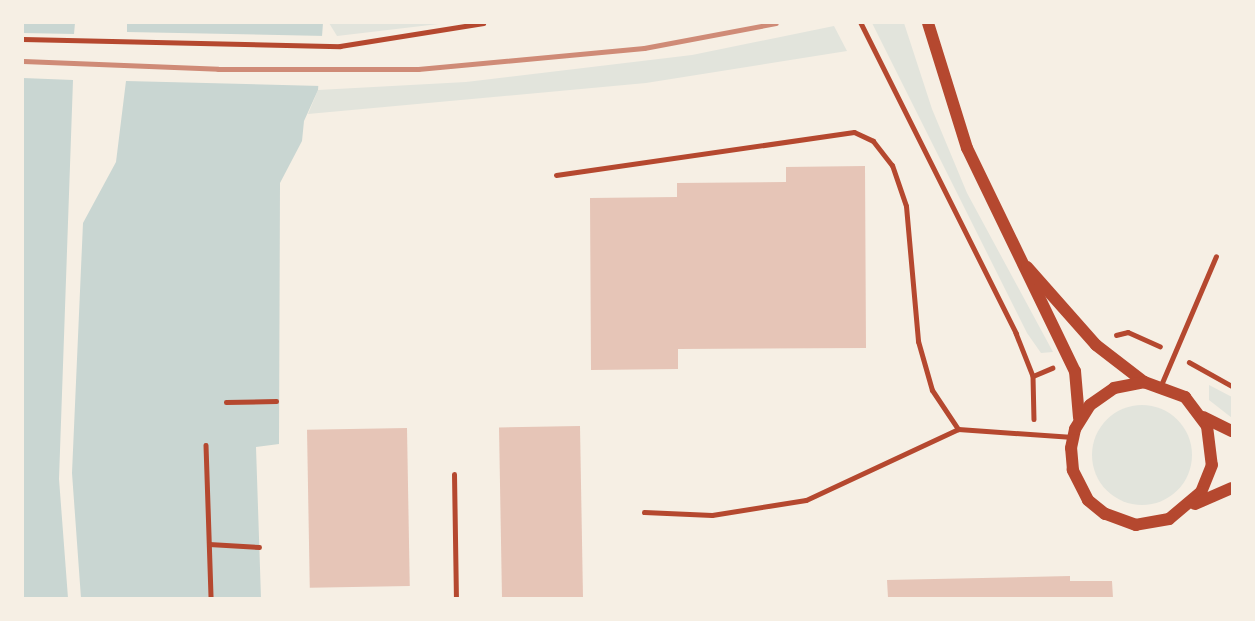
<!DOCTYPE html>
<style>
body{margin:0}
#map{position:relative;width:1255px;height:621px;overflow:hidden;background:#f6efe4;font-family:Cabin,sans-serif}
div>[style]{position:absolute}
.green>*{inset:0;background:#e2e4dc}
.round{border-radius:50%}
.water>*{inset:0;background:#c9d6d2}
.pier>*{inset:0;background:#f6efe4}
.building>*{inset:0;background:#e6c5b7;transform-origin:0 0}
.path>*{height:4.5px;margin:-2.25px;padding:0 2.25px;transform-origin:2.25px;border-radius:2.25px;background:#b5482f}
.service>*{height:5px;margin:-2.5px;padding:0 2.5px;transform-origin:2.5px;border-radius:2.5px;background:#b5482f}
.tertiary>*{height:12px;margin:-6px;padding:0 6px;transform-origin:6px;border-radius:6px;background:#b5482f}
.rail>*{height:5px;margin:-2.5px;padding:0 2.5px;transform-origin:2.5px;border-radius:2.5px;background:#cf8b77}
span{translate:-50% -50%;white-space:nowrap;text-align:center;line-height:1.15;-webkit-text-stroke:7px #f6efe4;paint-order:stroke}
.frame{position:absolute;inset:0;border:24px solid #f6efe4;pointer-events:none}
</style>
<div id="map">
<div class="green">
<i style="clip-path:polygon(329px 23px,447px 23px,337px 36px)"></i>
<i style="clip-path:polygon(872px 23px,904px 23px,932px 109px,967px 193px,1053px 352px,1041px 353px,1027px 333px)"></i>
<i style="clip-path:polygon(834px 26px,847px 51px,646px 83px,308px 114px,318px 90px,466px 82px,692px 55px)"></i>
<i style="clip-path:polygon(1209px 385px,1232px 397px,1232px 418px,1209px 400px)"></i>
<i class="round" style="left:1092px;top:405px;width:100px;height:100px"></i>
</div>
<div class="water">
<i style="clip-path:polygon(23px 23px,323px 23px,318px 90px,304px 121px,302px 141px,280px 183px,279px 444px,256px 447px,261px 598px,23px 598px)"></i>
</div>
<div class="pier">
<i style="clip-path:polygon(75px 23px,127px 23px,127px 32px,326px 36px,321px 86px,126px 81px,116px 162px,83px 223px,72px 473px,81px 598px,68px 598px,59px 479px,73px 80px,23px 78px,23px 33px,74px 34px)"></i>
</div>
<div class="building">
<i style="clip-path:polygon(865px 166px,866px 348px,678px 349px,678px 369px,591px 370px,590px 198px,677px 197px,677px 183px,786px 182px,786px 167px)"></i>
<i style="left:580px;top:426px;width:172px;height:81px;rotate:89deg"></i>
<i style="left:407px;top:428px;width:158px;height:100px;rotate:89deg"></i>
<i style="clip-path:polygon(1070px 576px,1070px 581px,1112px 581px,1113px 598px,888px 598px,887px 580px)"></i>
</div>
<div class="path">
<i style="left:861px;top:23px;width:347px;rotate:63.4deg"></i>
<i style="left:1016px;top:333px;width:46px;rotate:68.4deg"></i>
<i style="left:1033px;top:376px;width:43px;rotate:88.7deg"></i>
<i style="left:23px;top:39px;width:317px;rotate:1.3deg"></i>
<i style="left:340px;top:46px;width:145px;rotate:-9.1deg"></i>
<i style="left:1116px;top:335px;width:12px;rotate:-14deg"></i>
<i style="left:1128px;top:332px;width:35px;rotate:24deg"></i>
<i style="left:1189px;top:362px;width:49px;rotate:29.2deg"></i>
<i style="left:1033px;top:376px;width:21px;rotate:-23deg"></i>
<i style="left:226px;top:402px;width:50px;rotate:-1.1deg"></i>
<i style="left:206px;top:445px;width:153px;rotate:88.1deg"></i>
<i style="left:209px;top:544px;width:50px;rotate:3.4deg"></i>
</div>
<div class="service">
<i style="left:556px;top:175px;width:301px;rotate:-8.2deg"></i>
<i style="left:854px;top:132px;width:21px;rotate:25deg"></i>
<i style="left:873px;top:141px;width:31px;rotate:52deg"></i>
<i style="left:892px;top:165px;width:43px;rotate:71.1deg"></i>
<i style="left:906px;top:206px;width:136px;rotate:84.9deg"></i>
<i style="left:918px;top:341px;width:51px;rotate:74.1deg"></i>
<i style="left:932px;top:390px;width:47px;rotate:56.3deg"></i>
<i style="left:1161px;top:385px;width:140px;rotate:-66.9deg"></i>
<i style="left:454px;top:474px;width:124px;rotate:89.1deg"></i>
<i style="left:644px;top:512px;width:68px;rotate:2.5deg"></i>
<i style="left:712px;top:515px;width:95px;rotate:-9.1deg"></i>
<i style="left:806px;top:500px;width:168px;rotate:-25deg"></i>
<i style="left:958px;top:429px;width:115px;rotate:4deg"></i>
</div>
<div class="tertiary">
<i style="left:928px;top:23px;width:131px;rotate:72.7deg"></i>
<i style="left:967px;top:148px;width:248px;rotate:64.2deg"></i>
<i style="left:1075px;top:371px;width:47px;rotate:85.1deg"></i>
<i style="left:1027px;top:267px;width:104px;rotate:48.5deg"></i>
<i style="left:1096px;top:345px;width:61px;rotate:37.6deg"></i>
<i style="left:1144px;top:382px;width:44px;rotate:20.1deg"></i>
<i style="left:1185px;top:397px;width:36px;rotate:53deg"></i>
<i style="left:1207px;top:426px;width:39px;rotate:83deg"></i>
<i style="left:1212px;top:465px;width:29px;rotate:112deg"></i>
<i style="left:1201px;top:492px;width:42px;rotate:139.8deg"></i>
<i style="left:1169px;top:519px;width:34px;rotate:170deg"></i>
<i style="left:1136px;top:525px;width:33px;rotate:-160deg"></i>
<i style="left:1105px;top:514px;width:22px;rotate:-141deg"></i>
<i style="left:1088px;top:500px;width:34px;rotate:-117deg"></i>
<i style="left:1073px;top:470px;width:22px;rotate:-95deg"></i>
<i style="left:1071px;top:448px;width:19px;rotate:-78deg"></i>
<i style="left:1075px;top:429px;width:28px;rotate:-58deg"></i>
<i style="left:1090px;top:405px;width:29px;rotate:-35deg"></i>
<i style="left:1114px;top:388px;width:31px;rotate:-11deg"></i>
<i style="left:1203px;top:417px;width:32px;rotate:26deg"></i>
<i style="left:1195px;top:504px;width:40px;rotate:-23.4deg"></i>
</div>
<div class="rail">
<i style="left:23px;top:61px;width:195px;rotate:2.3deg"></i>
<i style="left:218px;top:69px;width:200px"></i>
<i style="left:418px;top:69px;width:227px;rotate:-5.3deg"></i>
<i style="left:644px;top:48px;width:134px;rotate:-10.7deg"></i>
</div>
<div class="frame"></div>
</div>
